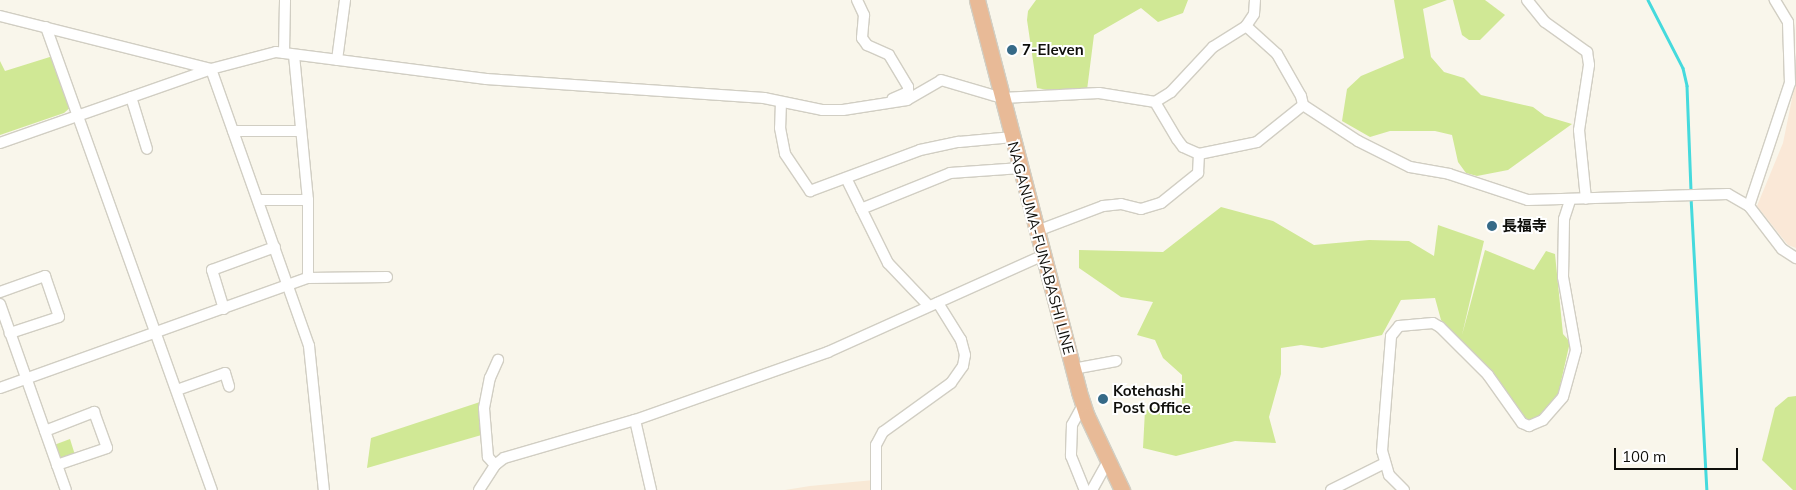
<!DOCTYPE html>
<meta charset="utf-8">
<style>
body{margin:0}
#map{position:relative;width:1796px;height:490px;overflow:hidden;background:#f9f6eb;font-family:Mulish,"Noto Sans JP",sans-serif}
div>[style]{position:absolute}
.industrial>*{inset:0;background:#fae8d7}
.education>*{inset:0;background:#f8e9d6}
.green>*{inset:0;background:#d0e895}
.stream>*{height:2.5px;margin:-1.25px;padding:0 1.25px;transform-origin:1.25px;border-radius:1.25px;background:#45dadd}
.roads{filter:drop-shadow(1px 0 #d1cec3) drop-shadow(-1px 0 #d1cec3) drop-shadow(0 1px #d1cec3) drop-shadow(0 -1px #d1cec3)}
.minor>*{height:10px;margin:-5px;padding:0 5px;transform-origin:5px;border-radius:5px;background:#fff}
.primary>*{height:15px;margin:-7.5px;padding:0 7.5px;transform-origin:7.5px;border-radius:7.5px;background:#e8ba97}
.dots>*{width:14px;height:14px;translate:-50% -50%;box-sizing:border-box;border:2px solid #fff;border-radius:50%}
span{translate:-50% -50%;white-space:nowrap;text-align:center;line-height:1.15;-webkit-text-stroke:4px #fff;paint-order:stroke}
.poi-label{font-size:15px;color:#0f0f0b;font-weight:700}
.left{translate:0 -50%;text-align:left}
.street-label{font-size:15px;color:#0f0f0b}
.scale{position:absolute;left:1614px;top:448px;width:124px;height:22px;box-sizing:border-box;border:2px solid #0f0f0b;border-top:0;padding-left:6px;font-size:15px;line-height:18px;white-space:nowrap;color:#0f0f0b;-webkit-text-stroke:4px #fff;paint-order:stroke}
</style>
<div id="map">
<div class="industrial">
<i style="clip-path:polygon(1796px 79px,1796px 248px,1788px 245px,1757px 206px,1783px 143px)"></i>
</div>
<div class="education">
<i style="clip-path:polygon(874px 480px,875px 490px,785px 490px,810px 486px)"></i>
</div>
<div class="green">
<i style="clip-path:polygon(1036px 0,1188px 0,1183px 13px,1158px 22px,1141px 8px,1094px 35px,1087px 90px,1053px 91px,1037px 88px,1027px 20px,1028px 11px)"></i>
<i style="clip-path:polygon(1394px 0,1447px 0,1423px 9px,1431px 57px,1444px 72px,1464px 78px,1481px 95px,1533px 107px,1545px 116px,1572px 124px,1508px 170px,1477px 176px,1466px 173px,1458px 162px,1452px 135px,1435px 131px,1390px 131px,1370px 137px,1342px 121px,1347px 89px,1361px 76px,1404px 58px)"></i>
<i style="clip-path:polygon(1453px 0,1485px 0,1505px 15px,1480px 40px,1469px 40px,1462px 35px)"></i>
<i style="clip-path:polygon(53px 56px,72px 106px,64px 113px,0 135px,0 61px,5px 71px)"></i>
<i style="clip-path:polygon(1221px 207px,1273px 221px,1314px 245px,1369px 240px,1409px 241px,1434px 256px,1438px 225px,1484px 241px,1462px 335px,1485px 250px,1534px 270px,1546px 251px,1555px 254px,1563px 334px,1570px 342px,1557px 399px,1547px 413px,1533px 421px,1526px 419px,1441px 320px,1435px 298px,1401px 300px,1382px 335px,1322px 348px,1301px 345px,1281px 348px,1281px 374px,1269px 417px,1276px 443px,1235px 441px,1176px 456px,1143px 448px,1145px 410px,1182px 403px,1182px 375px,1163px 358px,1155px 340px,1137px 335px,1153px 302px,1121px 297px,1079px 268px,1079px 250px,1163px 252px)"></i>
<i style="clip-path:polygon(1796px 396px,1796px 490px,1793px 490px,1762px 460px,1775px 408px,1788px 397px)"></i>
<i style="clip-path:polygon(483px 401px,485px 434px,367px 468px,371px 438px)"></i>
<i style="clip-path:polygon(70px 439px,75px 455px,62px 460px,54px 445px)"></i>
</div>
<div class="stream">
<i style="left:1648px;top:0;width:76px;rotate:62.8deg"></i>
<i style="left:1683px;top:68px;width:18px;rotate:77deg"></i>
<i style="left:1687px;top:86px;width:106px;rotate:87.8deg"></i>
<i style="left:1691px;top:197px;width:293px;rotate:86.9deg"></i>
</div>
<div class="roads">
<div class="minor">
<i style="left:857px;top:0;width:17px;rotate:65deg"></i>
<i style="left:864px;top:15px;width:23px;rotate:95deg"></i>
<i style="left:862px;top:38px;width:9px;rotate:54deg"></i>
<i style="left:867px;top:45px;width:24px;rotate:24deg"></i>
<i style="left:889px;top:55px;width:37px;rotate:59deg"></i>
<i style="left:908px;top:87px;width:5px;rotate:90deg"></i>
<i style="left:908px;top:92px;width:17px;rotate:156deg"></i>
<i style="left:1527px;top:0;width:28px;rotate:51deg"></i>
<i style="left:1545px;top:22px;width:52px;rotate:35.5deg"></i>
<i style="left:1587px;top:52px;width:13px;rotate:81deg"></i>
<i style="left:1589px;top:65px;width:66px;rotate:98.7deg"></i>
<i style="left:1579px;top:130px;width:69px;rotate:84.2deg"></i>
<i style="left:0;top:16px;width:218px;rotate:14.1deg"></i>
<i style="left:211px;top:69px;width:67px;rotate:-14.7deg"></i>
<i style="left:276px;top:52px;width:212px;rotate:7.3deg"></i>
<i style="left:486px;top:79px;width:279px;rotate:3.9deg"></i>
<i style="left:764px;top:98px;width:59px;rotate:11.7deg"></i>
<i style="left:822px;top:110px;width:21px"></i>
<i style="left:843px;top:110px;width:65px;rotate:-8.9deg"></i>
<i style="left:907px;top:100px;width:39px;rotate:-30deg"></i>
<i style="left:941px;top:80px;width:64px;rotate:16.4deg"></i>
<i style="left:1002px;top:98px;width:97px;rotate:-3deg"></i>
<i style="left:1099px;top:93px;width:57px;rotate:9.1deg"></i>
<i style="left:1155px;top:102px;width:43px;rotate:59.3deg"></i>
<i style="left:1177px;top:139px;width:10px;rotate:53deg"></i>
<i style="left:1183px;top:147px;width:17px;rotate:24deg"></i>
<i style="left:1199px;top:154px;width:59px;rotate:-11.7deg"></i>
<i style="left:1257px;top:142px;width:59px;rotate:-38.8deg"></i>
<i style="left:1303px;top:105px;width:66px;rotate:33.2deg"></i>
<i style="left:1358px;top:141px;width:58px;rotate:26.6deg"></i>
<i style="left:1410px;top:167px;width:40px;rotate:10deg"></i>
<i style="left:1449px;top:174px;width:83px;rotate:18.2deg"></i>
<i style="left:1528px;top:200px;width:200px;rotate:-1.7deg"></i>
<i style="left:1728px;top:194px;width:24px;rotate:30deg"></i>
<i style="left:1749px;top:206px;width:54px;rotate:52.5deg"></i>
<i style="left:1782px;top:249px;width:17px;rotate:33deg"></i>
<i style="left:1246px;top:26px;width:42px;rotate:42.1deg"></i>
<i style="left:1277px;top:54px;width:48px;rotate:60.3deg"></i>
<i style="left:1301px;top:96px;width:9px;rotate:77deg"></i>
<i style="left:46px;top:27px;width:492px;rotate:70.3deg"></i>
<i style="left:284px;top:53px;width:53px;rotate:-88.9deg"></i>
<i style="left:294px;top:55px;width:146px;rotate:84.5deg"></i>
<i style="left:308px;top:200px;width:78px;rotate:90deg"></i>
<i style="left:337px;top:60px;width:61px;rotate:-82.4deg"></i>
<i style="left:131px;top:97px;width:54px;rotate:72.9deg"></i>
<i style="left:781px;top:102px;width:26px;rotate:92deg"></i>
<i style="left:780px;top:128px;width:26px;rotate:79deg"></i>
<i style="left:785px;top:154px;width:45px;rotate:56deg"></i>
<i style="left:810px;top:191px;width:117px;rotate:-20.4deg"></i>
<i style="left:920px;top:150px;width:40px;rotate:-12deg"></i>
<i style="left:959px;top:142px;width:54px;rotate:-5.3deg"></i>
<i style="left:1155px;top:102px;width:19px;rotate:-32deg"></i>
<i style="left:1171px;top:92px;width:62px;rotate:-47deg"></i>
<i style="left:1213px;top:47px;width:39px;rotate:-32deg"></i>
<i style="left:1246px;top:26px;width:14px;rotate:-56deg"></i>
<i style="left:1254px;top:14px;width:14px;rotate:-86deg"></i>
<i style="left:233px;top:131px;width:68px"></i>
<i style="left:0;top:143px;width:224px;rotate:-19.3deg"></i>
<i style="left:211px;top:69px;width:294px;rotate:70.5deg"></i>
<i style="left:309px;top:346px;width:145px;rotate:84.1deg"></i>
<i style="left:846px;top:178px;width:95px;rotate:63.7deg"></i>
<i style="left:888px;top:263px;width:59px;rotate:46.4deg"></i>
<i style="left:258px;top:200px;width:50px"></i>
<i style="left:1749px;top:206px;width:130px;rotate:-71.6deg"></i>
<i style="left:1790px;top:83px;width:61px;rotate:-91.9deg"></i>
<i style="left:1788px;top:22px;width:26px;rotate:-121deg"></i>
<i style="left:861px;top:209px;width:96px;rotate:-22deg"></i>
<i style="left:950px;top:173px;width:71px;rotate:-4deg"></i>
<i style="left:1037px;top:231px;width:71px;rotate:-20.7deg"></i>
<i style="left:1103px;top:206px;width:18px;rotate:-6deg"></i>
<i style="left:1121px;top:204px;width:21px;rotate:14deg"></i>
<i style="left:1141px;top:209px;width:21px;rotate:-17deg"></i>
<i style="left:1161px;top:203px;width:48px;rotate:-39deg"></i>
<i style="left:1198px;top:173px;width:19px;rotate:-87deg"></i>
<i style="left:0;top:292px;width:48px;rotate:-19.6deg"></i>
<i style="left:45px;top:276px;width:43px;rotate:71.1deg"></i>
<i style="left:59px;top:317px;width:52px;rotate:161.9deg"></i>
<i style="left:0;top:304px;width:197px;rotate:70.5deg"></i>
<i style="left:224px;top:309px;width:41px;rotate:-107.1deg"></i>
<i style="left:212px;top:270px;width:67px;rotate:-20.1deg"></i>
<i style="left:1073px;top:369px;width:44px;rotate:-10.5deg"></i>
<i style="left:0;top:388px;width:327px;rotate:-19.7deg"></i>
<i style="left:308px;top:278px;width:79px;rotate:-0.7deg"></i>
<i style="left:177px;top:390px;width:51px;rotate:-19.5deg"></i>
<i style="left:225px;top:373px;width:14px;rotate:73deg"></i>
<i style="left:1083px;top:405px;width:23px;rotate:119deg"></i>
<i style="left:1072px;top:425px;width:31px;rotate:92deg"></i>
<i style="left:1071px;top:456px;width:37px;rotate:68deg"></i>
<i style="left:635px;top:420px;width:72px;rotate:77.1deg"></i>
<i style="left:45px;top:431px;width:53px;rotate:-21.2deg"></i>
<i style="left:94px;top:412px;width:38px;rotate:70deg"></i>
<i style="left:107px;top:448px;width:53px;rotate:161.2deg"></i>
<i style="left:495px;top:465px;width:11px;rotate:-131deg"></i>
<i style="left:488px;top:457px;width:49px;rotate:-94.7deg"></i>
<i style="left:484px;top:408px;width:31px;rotate:-79deg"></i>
<i style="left:490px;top:378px;width:20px;rotate:-66deg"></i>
<i style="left:479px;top:490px;width:30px;rotate:-57deg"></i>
<i style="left:495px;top:465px;width:11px;rotate:-38deg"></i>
<i style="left:504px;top:458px;width:136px;rotate:-16.2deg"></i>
<i style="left:635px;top:420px;width:205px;rotate:-19.4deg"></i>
<i style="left:828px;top:352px;width:237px;rotate:-24.2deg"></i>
<i style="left:876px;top:490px;width:45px;rotate:-90deg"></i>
<i style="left:876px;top:445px;width:15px;rotate:-62deg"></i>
<i style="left:883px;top:432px;width:84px;rotate:-35.8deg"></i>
<i style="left:951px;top:383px;width:21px;rotate:-55deg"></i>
<i style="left:963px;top:366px;width:11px;rotate:-80deg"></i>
<i style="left:965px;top:355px;width:16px;rotate:-105deg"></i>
<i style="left:961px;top:340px;width:44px;rotate:-121.9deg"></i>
<i style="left:1092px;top:490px;width:33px;rotate:-61deg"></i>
<i style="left:1331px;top:490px;width:60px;rotate:-26.6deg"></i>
<i style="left:1404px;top:490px;width:21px;rotate:-135deg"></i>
<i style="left:1389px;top:475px;width:25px;rotate:-106deg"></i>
<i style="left:1382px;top:451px;width:115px;rotate:-85.5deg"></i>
<i style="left:1391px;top:336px;width:13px;rotate:-51deg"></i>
<i style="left:1399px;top:326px;width:34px;rotate:-5deg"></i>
<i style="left:1433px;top:323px;width:8px;rotate:30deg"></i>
<i style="left:1440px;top:327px;width:68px;rotate:45deg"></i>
<i style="left:1488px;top:375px;width:59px;rotate:54.7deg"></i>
<i style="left:1522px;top:423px;width:8px;rotate:23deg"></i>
<i style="left:1529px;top:426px;width:15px;rotate:-23deg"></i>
<i style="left:1543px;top:420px;width:30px;rotate:-49deg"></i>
<i style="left:1563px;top:397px;width:49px;rotate:-74.5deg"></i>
<i style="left:1576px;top:350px;width:74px;rotate:-100.1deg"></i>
<i style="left:1563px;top:277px;width:58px;rotate:-89deg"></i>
<i style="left:1564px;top:219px;width:20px;rotate:-72deg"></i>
</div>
<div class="primary">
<i style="left:977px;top:0;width:405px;rotate:75.4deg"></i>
<i style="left:1079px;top:392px;width:25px;rotate:72deg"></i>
<i style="left:1087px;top:416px;width:82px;rotate:64.7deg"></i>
</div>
</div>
<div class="dots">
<i style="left:1012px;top:50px;background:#366a87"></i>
<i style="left:1492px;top:226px;background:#366a87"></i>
<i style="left:1103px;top:399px;background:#366a87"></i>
</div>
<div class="poi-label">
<span class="left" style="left:1022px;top:50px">7-Eleven</span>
<span class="left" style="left:1502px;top:226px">長福寺</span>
<span class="left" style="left:1113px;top:399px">Kotehashi<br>Post Office</span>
</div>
<div class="street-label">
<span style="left:1041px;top:248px;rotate:75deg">NAGANUMA-FUNABASHI LINE</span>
</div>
<div class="scale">100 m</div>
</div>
